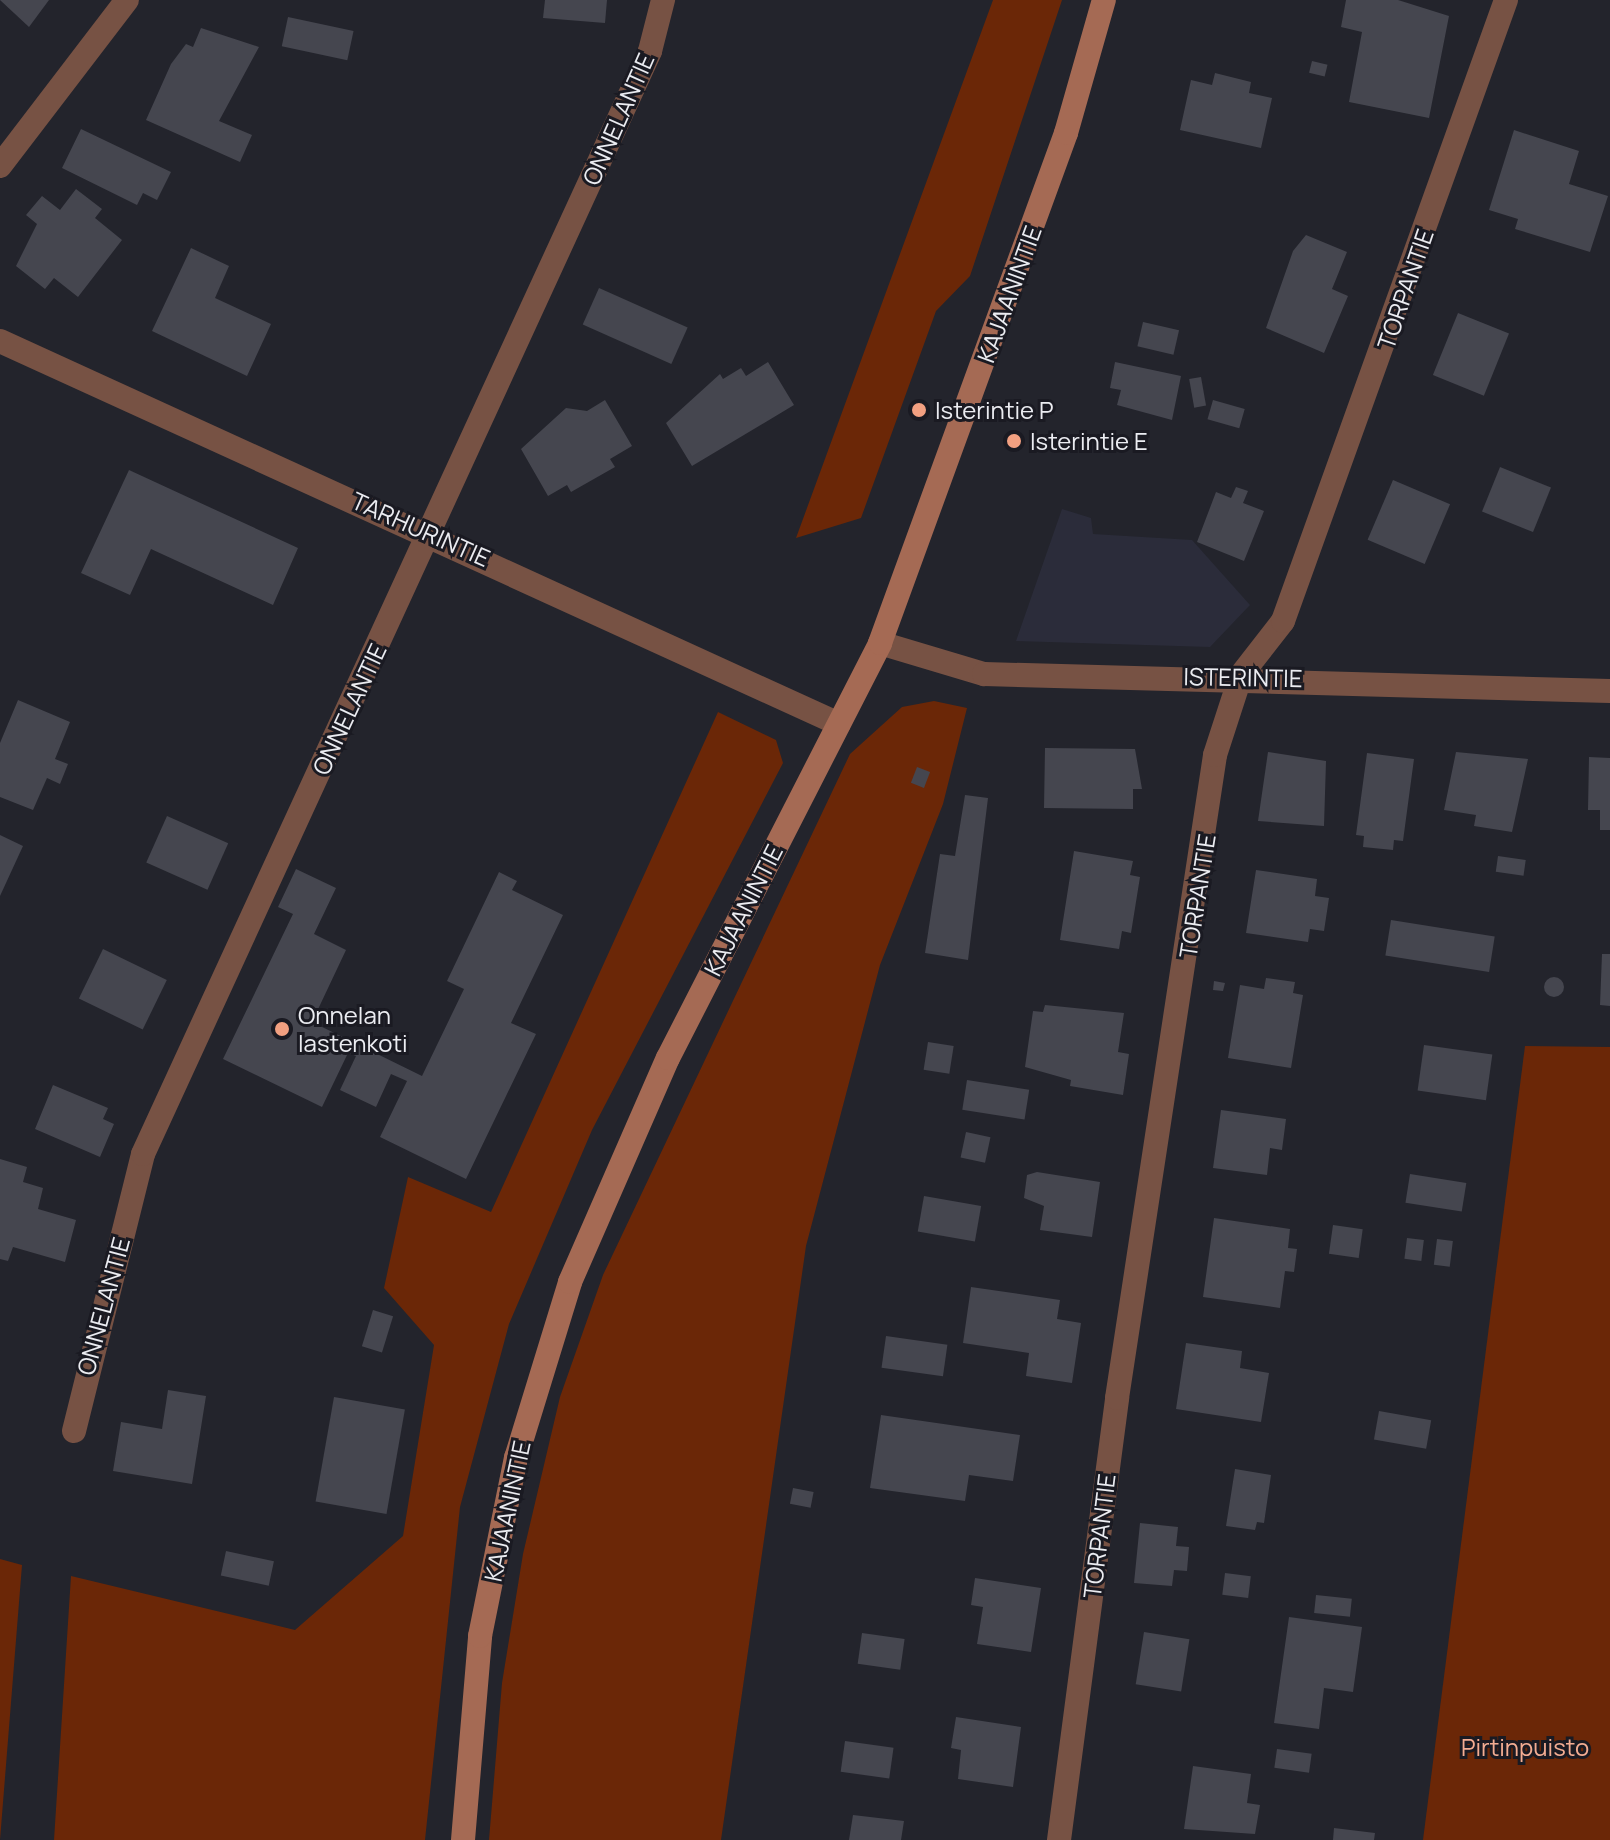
<!DOCTYPE html>
<style>
body{margin:0}
#map{position:relative;width:1610px;height:1840px;overflow:hidden;background:#23242c;font-family:Manrope,sans-serif}
div>[style]{position:absolute}
.built>*{inset:0;background:#2b2c3a}
.green>*{inset:0;background:#6b2707}
.building>*{inset:0;background:#45464f;transform-origin:0 0}
.round{border-radius:50%}
.street>*{height:24px;margin:-12px;padding:0 12px;transform-origin:12px;border-radius:12px;background:#775244}
.secondary>*{height:24px;margin:-12px;padding:0 12px;transform-origin:12px;border-radius:12px;background:#a56a54}
.dots>*{width:22px;height:22px;translate:-50% -50%;box-sizing:border-box;border:4px solid #1a1a22;border-radius:50%}
span{translate:-50% -50%;white-space:nowrap;text-align:center;line-height:1.15;-webkit-text-stroke:6px #1a1a22;paint-order:stroke}
.street-label{font-size:24px;color:#ebecf1}
.poi-label{font-size:24px;color:#ebecf1}
.left{translate:0 -50%;text-align:left}
.park-label{font-size:24px;color:#f4ad92}
</style>
<div id="map">
<div class="built">
<i style="clip-path:polygon(1062px 509px,1091px 518px,1093px 534px,1192px 540px,1250px 605px,1210px 647px,1016px 641px)"></i>
</div>
<div class="green">
<i style="clip-path:polygon(993px 0,1062px 0,970px 276px,936px 311px,861px 518px,796px 538px)"></i>
<i style="clip-path:polygon(934px 701px,967px 708px,943px 804px,880px 965px,806px 1246px,721px 1840px,489px 1840px,502px 1683px,523px 1554px,560px 1397px,603px 1275px,850px 754px,902px 707px)"></i>
<i style="clip-path:polygon(718px 712px,776px 740px,783px 763px,592px 1130px,509px 1324px,460px 1507px,425px 1840px,54px 1840px,71px 1576px,295px 1630px,403px 1536px,434px 1345px,384px 1288px,408px 1177px,491px 1212px)"></i>
<i style="clip-path:polygon(1525px 1046px,1610px 1047px,1610px 1840px,1423px 1840px)"></i>
<i style="clip-path:polygon(0 1559px,22px 1565px,0 1840px)"></i>
</div>
<div class="building">
<i style="clip-path:polygon(0 0,49px 0,29px 27px)"></i>
<i style="clip-path:polygon(545px 0,607px 0,605px 23px,543px 18px)"></i>
<i style="clip-path:polygon(1346px 0,1398px 0,1449px 16px,1429px 118px,1349px 102px,1362px 32px,1341px 27px)"></i>
<i style="left:288px;top:17px;width:67px;height:30px;rotate:12deg"></i>
<i style="clip-path:polygon(201px 28px,259px 47px,219px 121px,252px 135px,240px 162px,146px 120px,171px 64px,186px 44px,193px 47px)"></i>
<i style="left:1312px;top:61px;width:16px;height:12px;rotate:14deg"></i>
<i style="clip-path:polygon(1215px 73px,1251px 82px,1249px 93px,1272px 98px,1261px 148px,1180px 130px,1191px 80px,1212px 85px)"></i>
<i style="clip-path:polygon(81px 129px,171px 172px,157px 200px,143px 193px,137px 205px,62px 168px)"></i>
<i style="clip-path:polygon(1514px 130px,1579px 151px,1569px 184px,1608px 196px,1590px 252px,1515px 229px,1518px 219px,1489px 210px)"></i>
<i style="clip-path:polygon(76px 189px,102px 209px,95px 218px,122px 240px,78px 297px,54px 278px,45px 289px,16px 266px,37px 224px,26px 215px,42px 196px,60px 210px)"></i>
<i style="clip-path:polygon(1306px 235px,1347px 252px,1332px 289px,1348px 296px,1324px 353px,1266px 328px,1293px 251px)"></i>
<i style="clip-path:polygon(191px 248px,229px 266px,215px 298px,271px 324px,247px 376px,152px 331px)"></i>
<i style="left:599px;top:288px;width:97px;height:40px;rotate:24deg"></i>
<i style="left:1458px;top:313px;width:55px;height:67px;rotate:22deg"></i>
<i style="left:1143px;top:322px;width:37px;height:25px;rotate:13deg"></i>
<i style="clip-path:polygon(768px 362px,794px 405px,692px 466px,666px 423px,720px 374px,723px 379px,741px 368px,746px 376px)"></i>
<i style="clip-path:polygon(1115px 362px,1181px 376px,1172px 420px,1117px 405px,1121px 390px,1110px 388px)"></i>
<i style="left:1201px;top:377px;width:29px;height:12px;rotate:80deg"></i>
<i style="clip-path:polygon(605px 400px,632px 446px,610px 459px,615px 467px,571px 492px,567px 485px,548px 496px,521px 449px,566px 408px,587px 411px)"></i>
<i style="left:1213px;top:400px;width:33px;height:20px;rotate:16deg"></i>
<i style="left:1500px;top:467px;width:55px;height:48px;rotate:22deg"></i>
<i style="clip-path:polygon(129px 470px,298px 548px,273px 605px,151px 549px,130px 595px,81px 573px)"></i>
<i style="left:1393px;top:480px;width:62px;height:65px;rotate:23deg"></i>
<i style="clip-path:polygon(1236px 487px,1248px 491px,1243px 503px,1264px 511px,1244px 561px,1197px 542px,1216px 492px,1231px 498px)"></i>
<i style="clip-path:polygon(18px 700px,70px 722px,55px 759px,68px 764px,60px 784px,47px 778px,33px 810px,0 797px,0 743px)"></i>
<i style="clip-path:polygon(1045px 748px,1135px 749px,1142px 789px,1133px 789px,1133px 809px,1044px 808px)"></i>
<i style="clip-path:polygon(1268px 752px,1326px 761px,1324px 826px,1258px 821px)"></i>
<i style="clip-path:polygon(1456px 752px,1528px 759px,1512px 832px,1474px 826px,1476px 815px,1444px 810px)"></i>
<i style="clip-path:polygon(1367px 753px,1414px 759px,1403px 841px,1394px 840px,1393px 850px,1363px 847px,1364px 836px,1356px 835px)"></i>
<i style="clip-path:polygon(1589px 757px,1610px 758px,1610px 830px,1600px 830px,1600px 810px,1588px 810px)"></i>
<i style="left:917px;top:767px;width:14px;height:17px;rotate:21deg"></i>
<i style="clip-path:polygon(965px 795px,988px 798px,968px 960px,925px 953px,940px 854px,955px 856px)"></i>
<i style="left:167px;top:816px;width:67px;height:51px;rotate:24deg"></i>
<i style="clip-path:polygon(0 835px,23px 846px,0 896px)"></i>
<i style="clip-path:polygon(1074px 851px,1133px 861px,1130px 875px,1140px 877px,1131px 933px,1122px 931px,1119px 949px,1060px 940px)"></i>
<i style="left:1498px;top:856px;width:28px;height:16px;rotate:8deg"></i>
<i style="clip-path:polygon(296px 869px,336px 888px,314px 934px,346px 950px,312px 1022px,422px 1076px,464px 989px,447px 981px,499px 872px,517px 881px,512px 890px,563px 915px,511px 1023px,536px 1034px,466px 1179px,380px 1137px,407px 1081px,391px 1074px,376px 1107px,340px 1090px,356px 1056px,348px 1053px,322px 1107px,223px 1059px,293px 914px,278px 907px)"></i>
<i style="clip-path:polygon(1256px 870px,1317px 879px,1315px 896px,1329px 898px,1324px 931px,1310px 929px,1308px 942px,1246px 933px)"></i>
<i style="left:1391px;top:920px;width:105px;height:36px;rotate:9deg"></i>
<i style="left:103px;top:949px;width:71px;height:55px;rotate:26deg"></i>
<i style="clip-path:polygon(1602px 954px,1610px 954px,1610px 1006px,1600px 1005px)"></i>
<i class="round" style="left:1544px;top:977px;width:20px;height:20px"></i>
<i style="clip-path:polygon(1266px 978px,1295px 982px,1293px 993px,1303px 995px,1291px 1068px,1228px 1058px,1240px 985px,1264px 989px)"></i>
<i style="clip-path:polygon(1214px 981px,1225px 983px,1223px 991px,1213px 990px)"></i>
<i style="clip-path:polygon(1045px 1005px,1124px 1013px,1118px 1052px,1129px 1054px,1123px 1095px,1070px 1086px,1071px 1080px,1025px 1067px,1033px 1011px,1043px 1012px)"></i>
<i style="left:928px;top:1042px;width:26px;height:28px;rotate:9deg"></i>
<i style="left:1424px;top:1045px;width:69px;height:46px;rotate:8deg"></i>
<i style="left:967px;top:1080px;width:63px;height:30px;rotate:9deg"></i>
<i style="clip-path:polygon(53px 1085px,108px 1108px,103px 1119px,114px 1124px,100px 1157px,35px 1129px)"></i>
<i style="clip-path:polygon(1221px 1110px,1286px 1119px,1282px 1150px,1270px 1148px,1267px 1175px,1213px 1168px)"></i>
<i style="left:966px;top:1132px;width:25px;height:26px;rotate:12deg"></i>
<i style="clip-path:polygon(0 1159px,27px 1167px,23px 1182px,43px 1188px,38px 1209px,76px 1220px,65px 1262px,13px 1247px,8px 1261px,0 1259px)"></i>
<i style="clip-path:polygon(1037px 1172px,1100px 1182px,1092px 1237px,1040px 1230px,1044px 1206px,1024px 1198px,1027px 1175px)"></i>
<i style="left:1410px;top:1174px;width:57px;height:29px;rotate:9deg"></i>
<i style="left:924px;top:1196px;width:58px;height:36px;rotate:10deg"></i>
<i style="clip-path:polygon(1214px 1218px,1290px 1229px,1288px 1248px,1297px 1249px,1294px 1272px,1285px 1271px,1280px 1308px,1203px 1297px)"></i>
<i style="left:1333px;top:1225px;width:30px;height:29px;rotate:8deg"></i>
<i style="left:1407px;top:1238px;width:17px;height:21px;rotate:7deg"></i>
<i style="left:1437px;top:1239px;width:16px;height:26px;rotate:7deg"></i>
<i style="clip-path:polygon(971px 1287px,1060px 1300px,1057px 1319px,1081px 1323px,1072px 1383px,1026px 1376px,1029px 1353px,963px 1343px)"></i>
<i style="left:373px;top:1310px;width:21px;height:38px;rotate:17deg"></i>
<i style="left:886px;top:1336px;width:62px;height:32px;rotate:8deg"></i>
<i style="clip-path:polygon(1186px 1343px,1242px 1351px,1240px 1368px,1269px 1373px,1261px 1422px,1176px 1409px)"></i>
<i style="clip-path:polygon(168px 1390px,206px 1396px,192px 1484px,113px 1471px,121px 1422px,162px 1429px)"></i>
<i style="left:334px;top:1397px;width:72px;height:106px;rotate:10deg"></i>
<i style="left:1379px;top:1411px;width:53px;height:29px;rotate:10deg"></i>
<i style="clip-path:polygon(881px 1415px,1020px 1435px,1013px 1481px,969px 1475px,965px 1501px,870px 1488px)"></i>
<i style="clip-path:polygon(1235px 1469px,1271px 1475px,1264px 1523px,1257px 1522px,1255px 1530px,1226px 1526px)"></i>
<i style="left:793px;top:1488px;width:21px;height:16px;rotate:11deg"></i>
<i style="clip-path:polygon(1140px 1523px,1178px 1527px,1176px 1546px,1189px 1547px,1187px 1571px,1174px 1570px,1172px 1586px,1134px 1583px)"></i>
<i style="left:226px;top:1551px;width:49px;height:25px;rotate:12deg"></i>
<i style="left:1225px;top:1573px;width:26px;height:22px;rotate:7deg"></i>
<i style="clip-path:polygon(975px 1578px,1041px 1588px,1031px 1652px,977px 1644px,983px 1607px,971px 1605px)"></i>
<i style="left:1316px;top:1595px;width:36px;height:18px;rotate:6deg"></i>
<i style="clip-path:polygon(1289px 1617px,1362px 1627px,1353px 1692px,1324px 1688px,1319px 1729px,1274px 1723px)"></i>
<i style="left:1144px;top:1632px;width:46px;height:53px;rotate:9deg"></i>
<i style="left:862px;top:1633px;width:43px;height:31px;rotate:8deg"></i>
<i style="clip-path:polygon(956px 1717px,1021px 1727px,1013px 1787px,958px 1779px,961px 1750px,951px 1748px)"></i>
<i style="left:845px;top:1741px;width:49px;height:31px;rotate:8deg"></i>
<i style="left:1277px;top:1749px;width:35px;height:19px;rotate:8deg"></i>
<i style="clip-path:polygon(1193px 1766px,1251px 1774px,1247px 1803px,1260px 1805px,1255px 1834px,1184px 1829px)"></i>
<i style="clip-path:polygon(853px 1815px,904px 1821px,901px 1840px,849px 1840px)"></i>
<i style="clip-path:polygon(1334px 1828px,1375px 1833px,1374px 1840px,1333px 1840px)"></i>
</div>
<div class="street">
<i style="left:0;top:166px;width:209px;rotate:-52.6deg"></i>
<i style="left:0;top:341px;width:922px;rotate:24.54deg"></i>
<i style="left:880px;top:643px;width:109px;rotate:16.6deg"></i>
<i style="left:984px;top:674px;width:626px;rotate:1.56deg"></i>
<i style="left:74px;top:1431px;width:285px;rotate:-76deg"></i>
<i style="left:143px;top:1154px;width:1214px;rotate:-65.31deg"></i>
<i style="left:650px;top:51px;width:53px;rotate:-75.7deg"></i>
<i style="left:1059px;top:1840px;width:446px;rotate:-82.5deg"></i>
<i style="left:1117px;top:1398px;width:650px;rotate:-81.33deg"></i>
<i style="left:1215px;top:755px;width:84px;rotate:-72deg"></i>
<i style="left:1241px;top:675px;width:68px;rotate:-52.1deg"></i>
<i style="left:1283px;top:621px;width:660px;rotate:-70.25deg"></i>
</div>
<div class="secondary">
<i style="left:463px;top:1840px;width:205px;rotate:-85.2deg"></i>
<i style="left:480px;top:1636px;width:182px;rotate:-78.6deg"></i>
<i style="left:516px;top:1458px;width:184px;rotate:-72.9deg"></i>
<i style="left:570px;top:1282px;width:244px;rotate:-66.4deg"></i>
<i style="left:668px;top:1058px;width:466px;rotate:-62.9deg"></i>
<i style="left:880px;top:643px;width:543px;rotate:-69.96deg"></i>
<i style="left:1066px;top:133px;width:138px;rotate:-74.1deg"></i>
</div>
<div class="dots">
<i style="left:919px;top:410px;background:#f2a081"></i>
<i style="left:1014px;top:441px;background:#f2a081"></i>
<i style="left:282px;top:1029px;background:#f2a081"></i>
</div>
<div class="street-label">
<span style="left:618px;top:119px;rotate:-66deg">ONNELANTIE</span>
<span style="left:1405px;top:289px;rotate:-71deg">TORPANTIE</span>
<span style="left:1009px;top:294px;rotate:-70deg">KAJAANINTIE</span>
<span style="left:421px;top:529px;rotate:24deg">TARHURINTIE</span>
<span style="left:1243px;top:677px;rotate:1deg">ISTERINTIE</span>
<span style="left:349px;top:709px;rotate:-65deg">ONNELANTIE</span>
<span style="left:1197px;top:896px;rotate:-81deg">TORPANTIE</span>
<span style="left:743px;top:910px;rotate:-63deg">KAJAANINTIE</span>
<span style="left:103px;top:1306px;rotate:-75deg">ONNELANTIE</span>
<span style="left:507px;top:1511px;rotate:-78deg">KAJAANINTIE</span>
<span style="left:1099px;top:1536px;rotate:-83deg">TORPANTIE</span>
</div>
<div class="poi-label">
<span class="left" style="left:935px;top:410px">Isterintie P</span>
<span class="left" style="left:1030px;top:441px">Isterintie E</span>
<span class="left" style="left:298px;top:1029px">Onnelan<br>lastenkoti</span>
</div>
<div class="park-label">
<span style="left:1525px;top:1747px">Pirtinpuisto</span>
</div>
</div>
